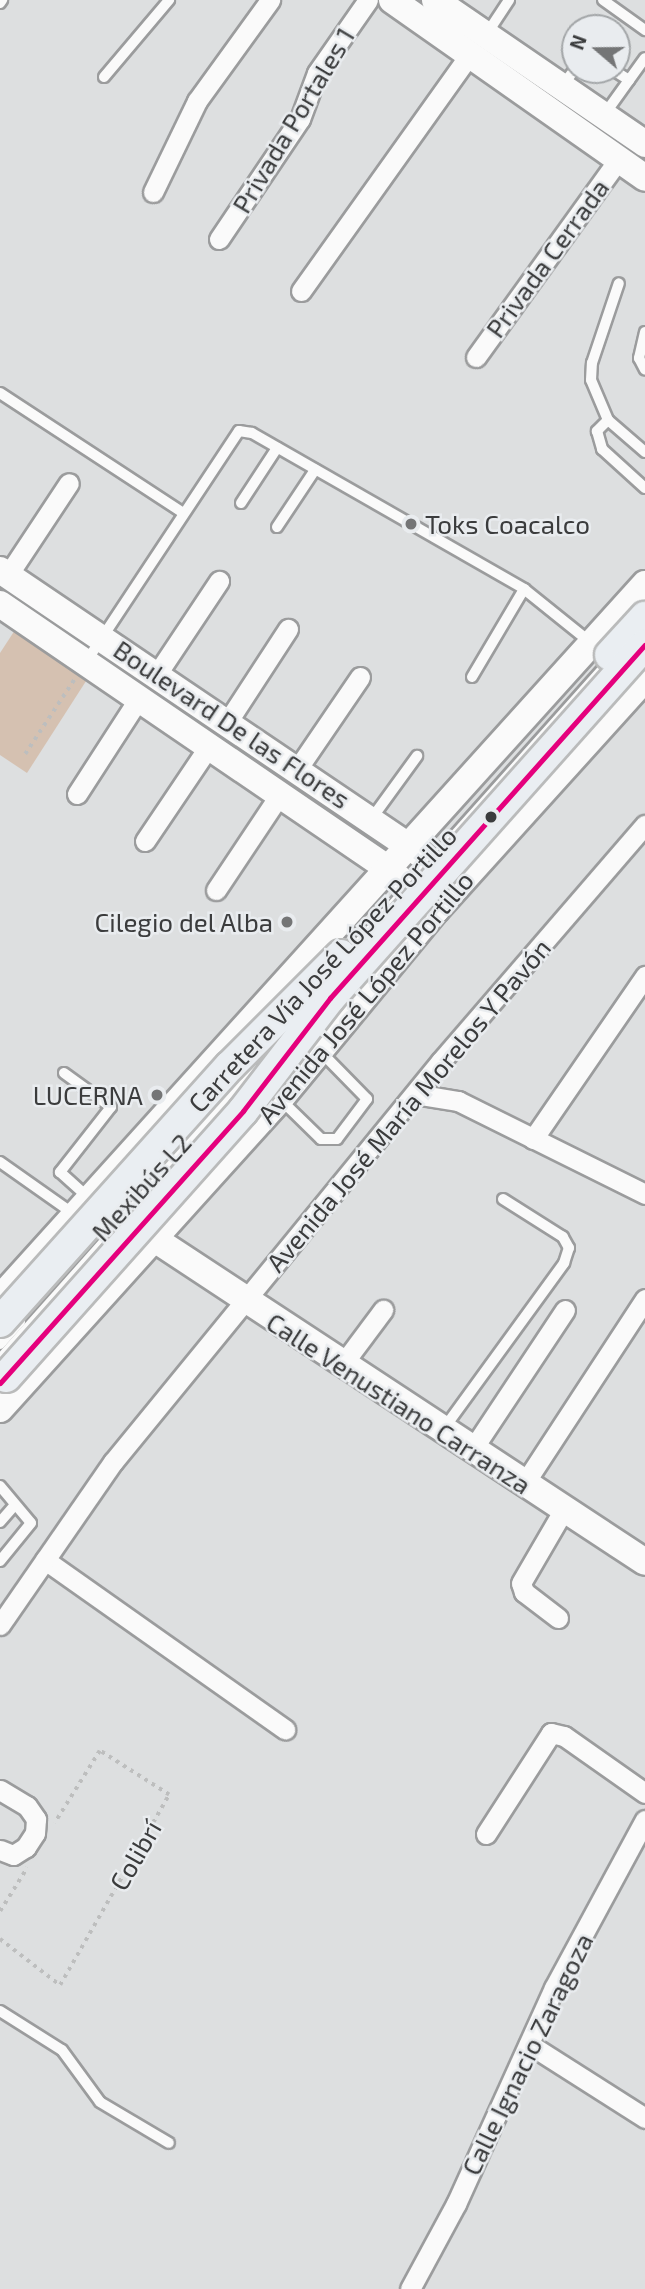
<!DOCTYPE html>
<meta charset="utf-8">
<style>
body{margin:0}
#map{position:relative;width:645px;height:2289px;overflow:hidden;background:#dddfe0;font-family:"Exo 2",sans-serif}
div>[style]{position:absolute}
.green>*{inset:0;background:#d5c1b1}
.path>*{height:3.5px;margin-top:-1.75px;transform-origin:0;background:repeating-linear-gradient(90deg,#bdbebe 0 3.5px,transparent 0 8.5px)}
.roads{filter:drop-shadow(2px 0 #9b9c9d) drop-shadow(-2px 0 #9b9c9d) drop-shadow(0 2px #9b9c9d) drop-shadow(0 -2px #9b9c9d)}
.lane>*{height:10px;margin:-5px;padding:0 5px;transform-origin:5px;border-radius:5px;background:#fafafa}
.street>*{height:19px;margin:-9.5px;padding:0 9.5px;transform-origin:9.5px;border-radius:9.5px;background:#fafafa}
.secondary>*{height:26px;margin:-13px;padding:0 13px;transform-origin:13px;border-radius:13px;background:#fafafa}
.bridges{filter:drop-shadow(2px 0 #babbbb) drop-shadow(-2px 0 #babbbb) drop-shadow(0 2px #babbbb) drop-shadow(0 -2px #babbbb)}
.primary-bridge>*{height:30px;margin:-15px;padding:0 15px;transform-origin:15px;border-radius:15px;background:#eaeef2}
.bus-1>*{height:5px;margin:-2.5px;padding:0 2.5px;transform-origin:2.5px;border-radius:2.5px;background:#e5007d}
.dots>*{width:19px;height:19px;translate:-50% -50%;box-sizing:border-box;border:4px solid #e9ecef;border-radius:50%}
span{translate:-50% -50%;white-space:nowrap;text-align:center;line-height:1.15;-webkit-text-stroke:5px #e9ecef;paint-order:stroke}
.street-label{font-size:26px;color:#3b3c3d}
.poi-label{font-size:26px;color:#3b3c3d}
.left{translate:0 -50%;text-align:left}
.right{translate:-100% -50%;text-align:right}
.north{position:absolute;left:561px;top:14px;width:70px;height:70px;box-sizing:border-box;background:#e9ecef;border:2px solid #a3a6a8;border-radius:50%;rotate:290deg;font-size:19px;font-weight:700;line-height:28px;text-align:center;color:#3b3c3d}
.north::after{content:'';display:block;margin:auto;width:24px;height:32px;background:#747576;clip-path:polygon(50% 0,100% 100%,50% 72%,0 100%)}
</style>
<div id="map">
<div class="green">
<i style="clip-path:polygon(15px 630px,88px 678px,27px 773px,0 755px,0 653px)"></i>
</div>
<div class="path">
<i style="left:25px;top:754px;width:89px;rotate:-56.5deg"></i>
<i style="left:0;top:1911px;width:51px;rotate:-57.9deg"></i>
<i style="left:0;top:1939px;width:76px;rotate:37.5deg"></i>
<i style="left:60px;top:1985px;width:219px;rotate:-60.2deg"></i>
<i style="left:169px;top:1795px;width:82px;rotate:-147.5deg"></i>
<i style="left:100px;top:1751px;width:85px;rotate:122deg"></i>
</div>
<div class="roads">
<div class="lane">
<i style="left:603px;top:0;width:52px;rotate:35.5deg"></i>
<i style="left:0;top:3px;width:4px;rotate:-56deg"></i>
<i style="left:486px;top:35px;width:42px;rotate:-56.7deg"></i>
<i style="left:613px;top:70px;width:19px;rotate:32deg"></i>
<i style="left:104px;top:77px;width:101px;rotate:-49.8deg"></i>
<i style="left:563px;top:85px;width:20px;rotate:-53deg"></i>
<i style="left:604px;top:115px;width:70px;rotate:-54.3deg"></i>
<i style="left:645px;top:332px;width:27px;rotate:103deg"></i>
<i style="left:639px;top:358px;width:13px;rotate:63deg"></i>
<i style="left:0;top:393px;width:217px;rotate:33.2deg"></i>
<i style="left:608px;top:420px;width:43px;rotate:-113deg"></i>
<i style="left:591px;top:380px;width:17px;rotate:-87deg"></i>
<i style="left:592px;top:363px;width:84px;rotate:-71.4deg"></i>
<i style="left:645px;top:452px;width:49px;rotate:-139.1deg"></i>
<i style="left:608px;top:420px;width:16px;rotate:135deg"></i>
<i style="left:597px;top:431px;width:19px;rotate:74deg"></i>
<i style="left:602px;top:449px;width:58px;rotate:42.2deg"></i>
<i style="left:241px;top:503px;width:66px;rotate:-56.8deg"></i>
<i style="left:277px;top:527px;width:69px;rotate:-56.3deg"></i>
<i style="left:86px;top:662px;width:277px;rotate:-56.5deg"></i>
<i style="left:239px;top:431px;width:13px;rotate:9deg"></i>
<i style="left:252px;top:433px;width:314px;rotate:29.8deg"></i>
<i style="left:524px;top:589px;width:85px;rotate:38.8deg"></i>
<i style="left:472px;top:677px;width:102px;rotate:-59.4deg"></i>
<i style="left:372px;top:818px;width:77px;rotate:-54deg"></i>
<i style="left:347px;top:956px;width:398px;rotate:-48.3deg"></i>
<i style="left:64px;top:1073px;width:58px;rotate:35.9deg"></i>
<i style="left:111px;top:1107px;width:83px;rotate:128.1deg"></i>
<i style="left:60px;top:1172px;width:39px;rotate:42deg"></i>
<i style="left:281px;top:1100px;width:56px;rotate:44.3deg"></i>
<i style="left:321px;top:1139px;width:16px"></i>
<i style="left:337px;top:1139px;width:50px;rotate:-53.1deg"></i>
<i style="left:367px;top:1099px;width:64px;rotate:-134.4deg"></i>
<i style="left:0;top:1162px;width:92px;rotate:35.2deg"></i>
<i style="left:105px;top:1228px;width:219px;rotate:-48.1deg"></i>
<i style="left:0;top:1344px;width:30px;rotate:-48deg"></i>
<i style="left:0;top:1359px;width:384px;rotate:-48.4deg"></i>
<i style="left:445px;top:1427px;width:203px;rotate:-54deg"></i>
<i style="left:564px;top:1263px;width:16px;rotate:-72deg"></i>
<i style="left:569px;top:1248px;width:13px;rotate:-119deg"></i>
<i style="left:563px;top:1237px;width:71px;rotate:-147.7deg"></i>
<i style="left:0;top:1486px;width:48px;rotate:50deg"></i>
<i style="left:31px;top:1523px;width:49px;rotate:129.2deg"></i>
<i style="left:0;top:1522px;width:20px;rotate:-49deg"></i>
<i style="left:0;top:2011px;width:73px;rotate:32.2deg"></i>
<i style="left:62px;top:2050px;width:64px;rotate:53.8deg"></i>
<i style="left:100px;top:2102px;width:80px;rotate:30.7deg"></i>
</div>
<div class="street">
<i style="left:153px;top:192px;width:101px;rotate:-64.2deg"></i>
<i style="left:197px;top:101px;width:125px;rotate:-54.1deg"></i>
<i style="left:219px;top:239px;width:145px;rotate:-56deg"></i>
<i style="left:300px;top:119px;width:49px;rotate:-69.7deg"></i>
<i style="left:317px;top:73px;width:89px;rotate:-55.1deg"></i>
<i style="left:301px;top:291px;width:291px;rotate:-54.5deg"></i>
<i style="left:476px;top:357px;width:244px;rotate:-54.2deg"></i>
<i style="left:8px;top:575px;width:110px;rotate:-56.5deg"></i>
<i style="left:157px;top:674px;width:112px;rotate:-56.3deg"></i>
<i style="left:228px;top:721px;width:110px;rotate:-56.9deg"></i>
<i style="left:298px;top:768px;width:110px;rotate:-55.7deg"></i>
<i style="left:77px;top:794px;width:114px;rotate:-57.1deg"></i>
<i style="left:145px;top:841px;width:115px;rotate:-56deg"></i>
<i style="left:216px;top:890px;width:115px;rotate:-56.3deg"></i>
<i style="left:415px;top:1094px;width:44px;rotate:9.2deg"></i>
<i style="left:458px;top:1101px;width:209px;rotate:26.4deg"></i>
<i style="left:533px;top:1139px;width:198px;rotate:-55.5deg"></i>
<i style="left:342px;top:1365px;width:69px;rotate:-53.3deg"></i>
<i style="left:472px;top:1450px;width:168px;rotate:-56.4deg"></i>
<i style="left:524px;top:1484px;width:221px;rotate:-56.8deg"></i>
<i style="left:45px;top:1560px;width:294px;rotate:35.2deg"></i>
<i style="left:558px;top:1618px;width:43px;rotate:-142.6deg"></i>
<i style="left:524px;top:1592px;width:9px;rotate:-108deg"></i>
<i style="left:521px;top:1583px;width:86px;rotate:-59.8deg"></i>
<i style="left:0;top:1625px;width:198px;rotate:-55.3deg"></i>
<i style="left:113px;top:1462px;width:518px;rotate:-50.72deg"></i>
<i style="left:441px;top:1061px;width:312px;rotate:-49.2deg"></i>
<i style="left:0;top:1790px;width:31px;rotate:31deg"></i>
<i style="left:27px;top:1806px;width:16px;rotate:55deg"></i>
<i style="left:36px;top:1819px;width:14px;rotate:94deg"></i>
<i style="left:35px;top:1833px;width:17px;rotate:123deg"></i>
<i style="left:26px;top:1847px;width:15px;rotate:148deg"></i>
<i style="left:13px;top:1855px;width:14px;rotate:-159deg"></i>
<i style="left:486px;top:1834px;width:120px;rotate:-57.2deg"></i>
<i style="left:551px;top:1733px;width:13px;rotate:13deg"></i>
<i style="left:564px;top:1736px;width:99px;rotate:35.1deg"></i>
<i style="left:529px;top:2044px;width:138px;rotate:32.5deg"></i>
<i style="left:410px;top:2289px;width:97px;rotate:-61.6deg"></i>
<i style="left:456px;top:2204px;width:237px;rotate:-65.6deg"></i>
<i style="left:554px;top:1988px;width:191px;rotate:-61.6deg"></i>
</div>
<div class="secondary">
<i style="left:392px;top:0;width:309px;rotate:35.1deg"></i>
<i style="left:435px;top:0;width:255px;rotate:34.4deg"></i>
<i style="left:0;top:570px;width:555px;rotate:34.06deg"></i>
<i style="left:0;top:604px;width:470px;rotate:34.3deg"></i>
<i style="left:388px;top:869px;width:63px;rotate:40.5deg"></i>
<i style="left:156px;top:1240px;width:585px;rotate:33.36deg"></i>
<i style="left:0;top:1298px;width:962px;rotate:-47.91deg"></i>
<i style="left:0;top:1409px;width:418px;rotate:-47.9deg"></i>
<i style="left:280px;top:1099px;width:245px;rotate:-50.5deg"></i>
<i style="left:436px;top:910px;width:312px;rotate:-47.9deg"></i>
</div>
</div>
<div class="bridges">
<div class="primary-bridge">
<i style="left:610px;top:655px;width:52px;rotate:-47.4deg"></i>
<i style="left:0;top:1322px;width:344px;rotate:-48.1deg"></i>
<i style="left:230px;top:1066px;width:157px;rotate:-45deg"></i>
<i style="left:6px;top:1377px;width:356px;rotate:-48.3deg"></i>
<i style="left:243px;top:1111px;width:143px;rotate:-52.4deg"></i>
<i style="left:330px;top:998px;width:473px;rotate:-48.3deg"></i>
</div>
</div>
<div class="bus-1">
<i style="left:0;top:1383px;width:365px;rotate:-48.2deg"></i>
<i style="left:243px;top:1111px;width:143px;rotate:-52.4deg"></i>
<i style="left:330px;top:998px;width:473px;rotate:-48.3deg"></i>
</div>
<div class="dots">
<i style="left:411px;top:524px;background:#747576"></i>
<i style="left:491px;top:817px;background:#3b3c3d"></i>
<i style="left:287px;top:922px;background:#747576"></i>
<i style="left:157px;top:1095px;background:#747576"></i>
</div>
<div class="street-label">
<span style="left:293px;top:120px;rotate:-59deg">Privada Portales 1</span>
<span style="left:547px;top:258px;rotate:-54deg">Privada Cerrada</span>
<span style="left:232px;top:724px;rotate:34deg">Boulevard De las Flores</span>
<span style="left:322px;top:969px;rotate:-47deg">Carretera Vía José López Portillo</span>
<span style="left:365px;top:997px;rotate:-50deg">Avenida José López Portillo</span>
<span style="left:408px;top:1105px;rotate:-50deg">Avenida José María Morelos Y Pavón</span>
<span style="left:141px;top:1187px;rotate:-48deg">Mexibús L2</span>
<span style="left:399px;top:1403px;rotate:33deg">Calle Venustiano Carranza</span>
<span style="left:135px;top:1855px;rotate:-60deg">Colibrí</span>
<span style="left:527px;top:2054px;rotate:-64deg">Calle Ignacio Zaragoza</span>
</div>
<div class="poi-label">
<span class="left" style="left:425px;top:524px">Toks Coacalco</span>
<span class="right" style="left:273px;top:922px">Cilegio del Alba</span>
<span class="right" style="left:143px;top:1095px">LUCERNA</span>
</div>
<div class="north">N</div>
</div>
